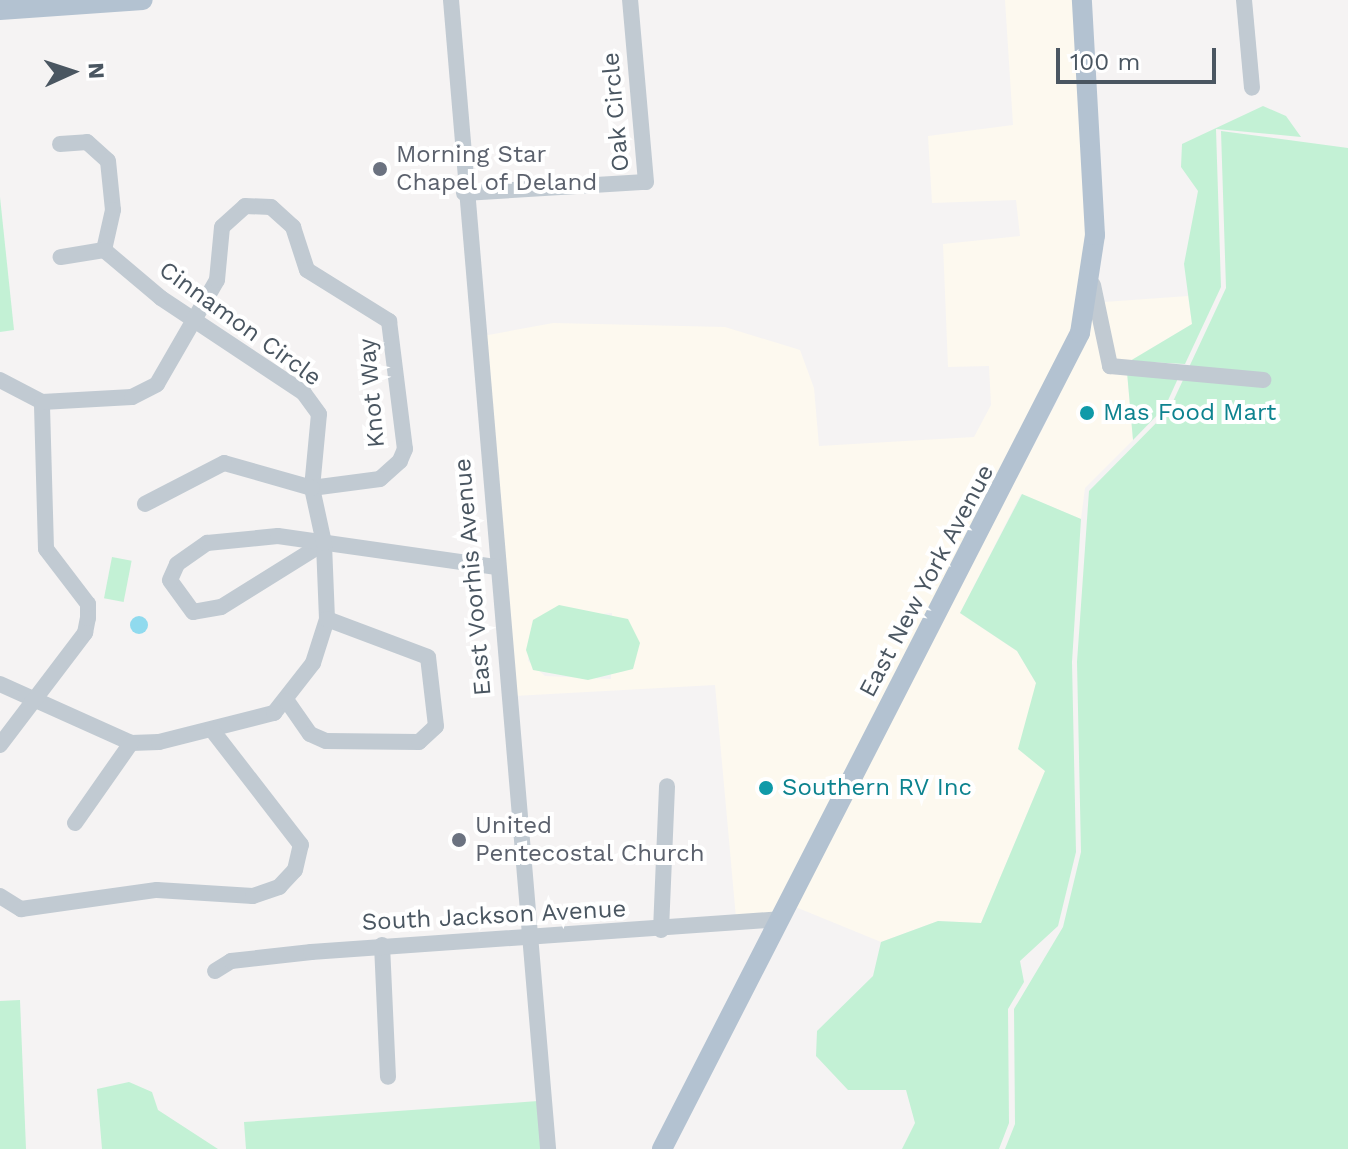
<!DOCTYPE html>
<style>
body{margin:0}
#map{position:relative;width:1348px;height:1149px;overflow:hidden;background:#f5f3f3;font-family:"Work Sans",sans-serif}
div>[style]{position:absolute}
.commercial>*{inset:0;background:#fdf9ef}
.green>*{inset:0;background:#c3f1d5;transform-origin:0 0}
.water>*{inset:0;background:#90daee}
.round{border-radius:50%}
.minor>*{height:16px;margin:-8px;padding:0 8px;transform-origin:8px;border-radius:8px;background:#c1cad2}
.major>*{height:20px;margin:-10px;padding:0 10px;transform-origin:10px;border-radius:10px;background:#b3c2d1}
.dots>*{width:22px;height:22px;translate:-50% -50%;box-sizing:border-box;border:4px solid #fff;border-radius:50%}
span{translate:-50% -50%;white-space:nowrap;text-align:center;line-height:1.15;-webkit-text-stroke:8px #fff;paint-order:stroke}
.street-label{font-size:24px;color:#4a5661}
.worship-label{font-size:24px;color:#5b616d}
.left{translate:0 -50%;text-align:left}
.culture-label{font-size:24px;color:#0d838f}
.north{position:absolute;left:32px;top:32px;width:80px;height:80px;-webkit-text-stroke:6px #fff;paint-order:stroke;rotate:87deg;font-size:22px;font-weight:700;line-height:32px;text-align:center;color:#4a5661}
.north::after{content:'';display:block;margin:auto;width:28px;height:36px;background:#4a5661;clip-path:polygon(50% 0,100% 100%,50% 72%,0 100%)}
.scale{position:absolute;left:1056px;top:48px;width:160px;height:36px;box-sizing:border-box;border:4px solid #4a5661;border-top:0;padding-left:10px;font-size:24px;line-height:28px;white-space:nowrap;color:#4a5661;-webkit-text-stroke:6px #fff;paint-order:stroke}
</style>
<div id="map">
<div class="commercial">
<i style="clip-path:polygon(evenodd,1005px 0,1076px 0,1089px 217px,1079px 317px,776px 914px,736px 918px,715px 685px,514px 696px,483px 336px,553px 323px,725px 327px,800px 350px,814px 388px,819px 446px,974px 437px,991px 405px,989px 366px,948px 367px,943px 244px,1020px 236px,1016px 200px,932px 203px,928px 136px,1013px 125px,1005px 0,612px 613px,611px 679px,545px 676px,528px 661px,533px 620px,612px 613px)"></i>
<i style="clip-path:polygon(1188px 296px,1192px 324px,1130px 361px,1115px 361px,1104px 302px)"></i>
<i style="clip-path:polygon(1093px 311px,1104px 371px,1127px 372px,1133px 440px,1085px 488px,1081px 519px,1021px 494px,960px 613px,1017px 651px,1036px 683px,1026px 737px,1045px 771px,981px 923px,938px 921px,881px 942px,793px 906px,1057px 401px)"></i>
</div>
<div class="green">
<i style="clip-path:polygon(1263px 106px,1286px 116px,1301px 137px,1216px 129px,1221px 287px,1185px 364px,1130px 361px,1192px 324px,1184px 264px,1198px 191px,1181px 167px,1182px 144px)"></i>
<i style="clip-path:polygon(1221px 131px,1348px 148px,1348px 1149px,1005px 1149px,1015px 1124px,1014px 1009px,1063px 927px,1081px 852px,1077px 662px,1089px 491px,1169px 410px,1226px 288px)"></i>
<i style="clip-path:polygon(0 197px,14px 330px,0 332px)"></i>
<i style="clip-path:polygon(1127px 372px,1180px 374px,1165px 407px,1133px 440px)"></i>
<i style="clip-path:polygon(1022px 494px,1081px 519px,1072px 662px,1076px 852px,1058px 926px,1020px 961px,1024px 982px,1008px 1009px,1009px 1123px,999px 1149px,902px 1149px,915px 1123px,906px 1090px,848px 1090px,816px 1056px,817px 1031px,873px 976px,881px 942px,938px 921px,981px 923px,1045px 771px,1018px 749px,1036px 683px,1017px 651px,960px 613px)"></i>
<i style="left:112px;top:557px;width:20px;height:42px;rotate:11deg"></i>
<i style="clip-path:polygon(559px 605px,628px 619px,640px 643px,633px 669px,588px 680px,533px 670px,526px 650px,533px 620px)"></i>
<i style="clip-path:polygon(20px 1000px,26px 1149px,0 1149px,0 1001px)"></i>
<i style="clip-path:polygon(129px 1082px,152px 1092px,158px 1110px,218px 1149px,102px 1149px,97px 1089px)"></i>
<i style="clip-path:polygon(538px 1101px,542px 1149px,246px 1149px,244px 1122px)"></i>
</div>
<div class="water">
<i class="round" style="left:130px;top:616px;width:18px;height:18px"></i>
</div>
<div class="minor">
<i style="left:451px;top:0;width:1153px;rotate:85.17deg"></i>
<i style="left:1244px;top:0;width:88px;rotate:84.8deg"></i>
<i style="left:60px;top:144px;width:27px;rotate:-4deg"></i>
<i style="left:87px;top:142px;width:28px;rotate:42deg"></i>
<i style="left:108px;top:161px;width:49px;rotate:84.2deg"></i>
<i style="left:113px;top:210px;width:41px;rotate:102.7deg"></i>
<i style="left:464px;top:193px;width:182px;rotate:-3.5deg"></i>
<i style="left:646px;top:182px;width:183px;rotate:-95deg"></i>
<i style="left:1093px;top:285px;width:83px;rotate:78.1deg"></i>
<i style="left:1110px;top:366px;width:154px;rotate:5.2deg"></i>
<i style="left:0;top:380px;width:47px;rotate:27.6deg"></i>
<i style="left:324px;top:543px;width:121px;rotate:148.1deg"></i>
<i style="left:221px;top:607px;width:28px;rotate:170deg"></i>
<i style="left:193px;top:612px;width:39px;rotate:-126deg"></i>
<i style="left:170px;top:580px;width:17px;rotate:-66deg"></i>
<i style="left:177px;top:564px;width:37px;rotate:-35deg"></i>
<i style="left:207px;top:543px;width:71px;rotate:-5.6deg"></i>
<i style="left:278px;top:536px;width:221px;rotate:8.1deg"></i>
<i style="left:0;top:684px;width:144px;rotate:24.2deg"></i>
<i style="left:131px;top:743px;width:28px;rotate:-2deg"></i>
<i style="left:159px;top:742px;width:119px;rotate:-14.2deg"></i>
<i style="left:274px;top:713px;width:63px;rotate:-52deg"></i>
<i style="left:313px;top:663px;width:46px;rotate:-72.3deg"></i>
<i style="left:327px;top:619px;width:76px;rotate:-92.3deg"></i>
<i style="left:324px;top:543px;width:56px;rotate:-102.3deg"></i>
<i style="left:312px;top:488px;width:74px;rotate:-84.6deg"></i>
<i style="left:319px;top:414px;width:26px;rotate:-126deg"></i>
<i style="left:304px;top:393px;width:172px;rotate:-146.4deg"></i>
<i style="left:161px;top:298px;width:75px;rotate:-139.9deg"></i>
<i style="left:104px;top:250px;width:44px;rotate:170.8deg"></i>
<i style="left:287px;top:701px;width:40px;rotate:55.1deg"></i>
<i style="left:310px;top:734px;width:17px;rotate:24deg"></i>
<i style="left:326px;top:741px;width:93px;rotate:0.6deg"></i>
<i style="left:419px;top:742px;width:23px;rotate:-43deg"></i>
<i style="left:436px;top:726px;width:69px;rotate:-96.6deg"></i>
<i style="left:428px;top:657px;width:108px;rotate:-159.4deg"></i>
<i style="left:0;top:745px;width:141px;rotate:-52.8deg"></i>
<i style="left:85px;top:633px;width:15px;rotate:-79deg"></i>
<i style="left:88px;top:618px;width:14px;rotate:-90deg"></i>
<i style="left:88px;top:604px;width:69px;rotate:-127.4deg"></i>
<i style="left:46px;top:549px;width:147px;rotate:-91.6deg"></i>
<i style="left:42px;top:402px;width:90px;rotate:-3.2deg"></i>
<i style="left:132px;top:397px;width:28px;rotate:-27deg"></i>
<i style="left:157px;top:384px;width:120px;rotate:-60deg"></i>
<i style="left:217px;top:280px;width:53px;rotate:-84.6deg"></i>
<i style="left:222px;top:227px;width:31px;rotate:-42deg"></i>
<i style="left:245px;top:206px;width:26px;rotate:2deg"></i>
<i style="left:271px;top:207px;width:30px;rotate:42deg"></i>
<i style="left:293px;top:227px;width:45px;rotate:72deg"></i>
<i style="left:307px;top:270px;width:97px;rotate:31.9deg"></i>
<i style="left:389px;top:321px;width:129px;rotate:82.9deg"></i>
<i style="left:405px;top:449px;width:13px;rotate:113deg"></i>
<i style="left:400px;top:461px;width:27px;rotate:138deg"></i>
<i style="left:380px;top:479px;width:69px;rotate:172.5deg"></i>
<i style="left:312px;top:488px;width:91px;rotate:-164.1deg"></i>
<i style="left:224px;top:463px;width:89px;rotate:152.6deg"></i>
<i style="left:75px;top:823px;width:98px;rotate:-55deg"></i>
<i style="left:0;top:896px;width:25px;rotate:32deg"></i>
<i style="left:21px;top:909px;width:137px;rotate:-8deg"></i>
<i style="left:157px;top:890px;width:96px;rotate:3.6deg"></i>
<i style="left:253px;top:896px;width:28px;rotate:-19deg"></i>
<i style="left:279px;top:887px;width:23px;rotate:-47deg"></i>
<i style="left:295px;top:870px;width:26px;rotate:-77deg"></i>
<i style="left:301px;top:845px;width:145px;rotate:-127.7deg"></i>
<i style="left:661px;top:930px;width:144px;rotate:-87.6deg"></i>
<i style="left:382px;top:945px;width:132px;rotate:87.4deg"></i>
<i style="left:215px;top:971px;width:19px;rotate:-32deg"></i>
<i style="left:231px;top:961px;width:81px;rotate:-6.4deg"></i>
<i style="left:311px;top:952px;width:470px;rotate:-4deg"></i>
</div>
<div class="major">
<i style="left:0;top:10px;width:143px;rotate:-4deg"></i>
<i style="left:662px;top:1149px;width:917px;rotate:-62.88deg"></i>
<i style="left:1080px;top:333px;width:99px;rotate:-81.3deg"></i>
<i style="left:1095px;top:235px;width:235px;rotate:-93.2deg"></i>
</div>
<div class="dots">
<i style="left:380px;top:169px;background:#6b7280"></i>
<i style="left:1087px;top:413px;background:#0f9aa8"></i>
<i style="left:766px;top:788px;background:#0f9aa8"></i>
<i style="left:459px;top:840px;background:#6b7280"></i>
</div>
<div class="street-label">
<span style="left:616px;top:112px;rotate:-95deg">Oak Circle</span>
<span style="left:240px;top:324px;rotate:36deg">Cinnamon Circle</span>
<span style="left:372px;top:393px;rotate:-95deg">Knot Way</span>
<span style="left:473px;top:577px;rotate:-95deg">East Voorhis Avenue</span>
<span style="left:927px;top:581px;rotate:-62deg">East New York Avenue</span>
<span style="left:494px;top:916px;rotate:-3deg">South Jackson Avenue</span>
</div>
<div class="worship-label">
<span class="left" style="left:396px;top:169px">Morning Star<br>Chapel of Deland</span>
<span class="left" style="left:475px;top:840px">United<br>Pentecostal Church</span>
</div>
<div class="culture-label">
<span class="left" style="left:1103px;top:413px">Mas Food Mart</span>
<span class="left" style="left:782px;top:788px">Southern RV Inc</span>
</div>
<div class="north">N</div>
<div class="scale">100 m</div>
</div>
